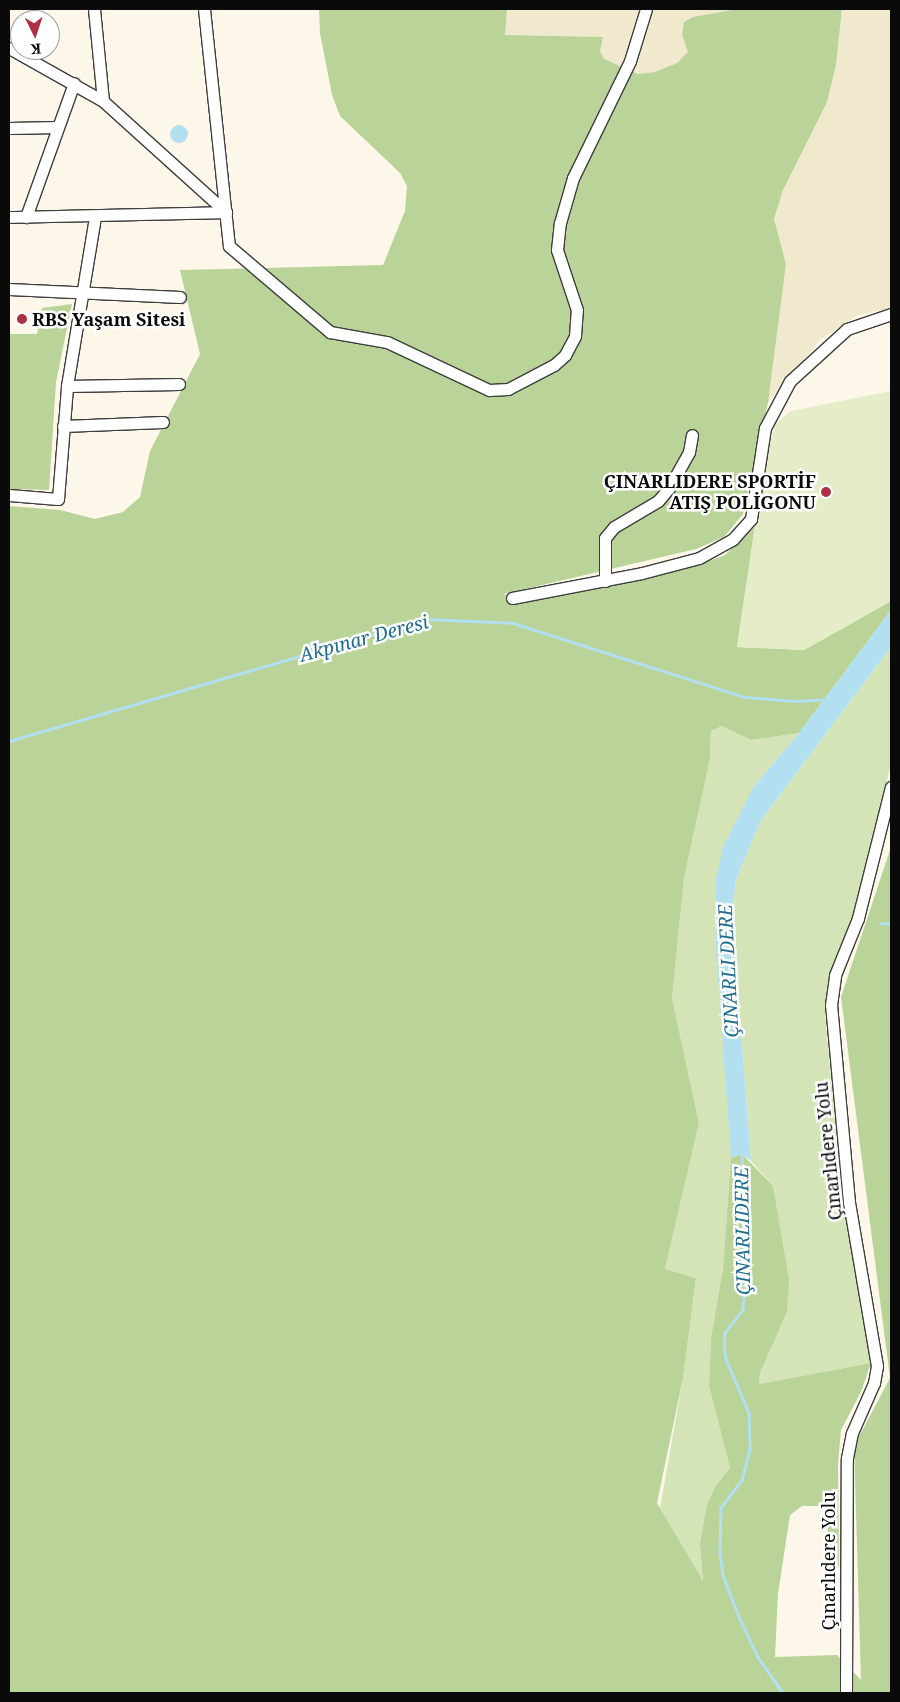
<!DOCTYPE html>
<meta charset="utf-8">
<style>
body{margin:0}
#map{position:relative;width:900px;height:1702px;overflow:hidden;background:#fdf7ea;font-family:"Noto Serif",serif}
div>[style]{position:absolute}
.farmland>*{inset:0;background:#f0e9cd}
.green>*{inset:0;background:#d4e4b7}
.forest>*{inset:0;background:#bad398}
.pitch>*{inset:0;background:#e4ecc8}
.water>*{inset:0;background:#b3e0f0}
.round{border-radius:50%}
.stream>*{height:2.5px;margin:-1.25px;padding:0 1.25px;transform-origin:1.25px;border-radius:1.25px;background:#b3e0f0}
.roads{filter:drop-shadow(1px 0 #3d3d3d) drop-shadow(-1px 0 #3d3d3d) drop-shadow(0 1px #3d3d3d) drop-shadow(0 -1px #3d3d3d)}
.minor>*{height:11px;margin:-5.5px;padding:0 5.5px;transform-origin:5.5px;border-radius:5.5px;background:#fff}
.dots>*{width:14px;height:14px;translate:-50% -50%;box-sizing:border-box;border:2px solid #fff;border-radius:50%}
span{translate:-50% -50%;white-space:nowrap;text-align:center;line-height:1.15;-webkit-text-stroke:5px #fff;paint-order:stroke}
.poi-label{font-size:18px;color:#0a0a0a;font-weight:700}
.left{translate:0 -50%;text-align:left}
.right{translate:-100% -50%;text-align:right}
.street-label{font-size:18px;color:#0a0a0a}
.water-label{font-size:19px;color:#206d90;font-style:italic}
.frame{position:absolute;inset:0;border:10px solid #0a0a0a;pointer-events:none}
.north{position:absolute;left:10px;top:10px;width:50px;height:50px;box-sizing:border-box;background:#fff;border:1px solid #9d9d9d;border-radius:50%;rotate:176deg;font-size:14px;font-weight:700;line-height:20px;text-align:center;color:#0a0a0a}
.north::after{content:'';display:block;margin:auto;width:18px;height:22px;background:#ad3045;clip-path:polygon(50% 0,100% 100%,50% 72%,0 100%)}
</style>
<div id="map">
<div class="farmland">
<i style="clip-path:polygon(507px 9px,738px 9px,682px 35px,689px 52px,677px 63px,655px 72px,638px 74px,604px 59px,600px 51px,602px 37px,505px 35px)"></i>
<i style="clip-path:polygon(842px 9px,891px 9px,891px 308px,858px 315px,820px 340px,768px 403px,786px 264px,774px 219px,783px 190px,836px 65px)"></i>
</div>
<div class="green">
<i style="clip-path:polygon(891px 647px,891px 764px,849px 930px,828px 981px,825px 1014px,840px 1177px,871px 1363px,759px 1384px,760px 1373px,787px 1312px,773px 1186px,751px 1161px,732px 913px,736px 880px,760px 822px)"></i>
<i style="clip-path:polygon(722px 726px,751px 740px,799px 733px,754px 786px,715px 916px,731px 1158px,723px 1268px,711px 1338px,709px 1386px,730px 1468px,716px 1485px,700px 1544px,703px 1582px,660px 1508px,683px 1378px,696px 1278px,665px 1269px,699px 1123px,672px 998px,684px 878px,710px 759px,711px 731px)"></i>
</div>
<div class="forest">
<i style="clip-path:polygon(319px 9px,507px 9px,505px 35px,603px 37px,600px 51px,604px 59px,638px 74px,655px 72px,677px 63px,688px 52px,682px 35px,684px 22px,693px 17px,738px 9px,842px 9px,836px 65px,827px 102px,783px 190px,774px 219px,786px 264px,768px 403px,743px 514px,724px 537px,696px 549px,504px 594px,517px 601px,655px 576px,701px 564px,725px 555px,755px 527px,737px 647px,804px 650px,891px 601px,891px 610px,799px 733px,751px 740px,722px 726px,711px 731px,710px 759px,684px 878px,672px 998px,699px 1123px,665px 1269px,696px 1278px,683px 1378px,657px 1503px,703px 1581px,700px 1544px,707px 1505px,716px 1485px,730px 1468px,709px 1386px,711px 1338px,723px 1268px,731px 1158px,742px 1154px,773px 1186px,789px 1280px,787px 1312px,760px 1373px,759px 1384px,871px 1363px,861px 1392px,841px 1430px,838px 1463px,839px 1568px,829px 1548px,826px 1506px,802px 1506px,790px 1515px,778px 1594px,775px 1657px,837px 1655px,861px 1680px,854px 1446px,890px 1378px,841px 997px,891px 847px,891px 1693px,9px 1693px,9px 506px,60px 510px,95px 519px,123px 512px,140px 497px,150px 451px,200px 354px,180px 270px,383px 265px,405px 211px,407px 186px,400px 173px,340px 116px,332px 95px,320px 33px)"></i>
<i style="clip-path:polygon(72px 304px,56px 382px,49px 490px,9px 489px,9px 334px,37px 334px,42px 308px)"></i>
</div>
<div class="pitch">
<i style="clip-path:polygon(891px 391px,891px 601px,804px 650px,737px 647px,765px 457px,776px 423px,791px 411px)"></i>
</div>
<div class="water">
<i class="round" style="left:170px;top:125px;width:18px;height:18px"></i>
<i style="clip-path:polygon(891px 610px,891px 647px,760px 822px,736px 880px,732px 913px,751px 1161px,742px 1154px,731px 1158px,716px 950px,716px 879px,723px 847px,754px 786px,799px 733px)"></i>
</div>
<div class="stream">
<i style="left:9px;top:741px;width:434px;rotate:-16.3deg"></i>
<i style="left:426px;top:619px;width:87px;rotate:2.6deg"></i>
<i style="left:513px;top:623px;width:244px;rotate:17.7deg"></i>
<i style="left:745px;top:697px;width:50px;rotate:4.6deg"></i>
<i style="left:795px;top:701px;width:33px;rotate:-3deg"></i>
<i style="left:881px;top:923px;width:10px;rotate:6deg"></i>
<i style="left:742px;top:1154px;width:134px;rotate:88.7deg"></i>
<i style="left:745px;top:1288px;width:22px;rotate:95deg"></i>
<i style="left:743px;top:1310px;width:29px;rotate:128deg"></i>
<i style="left:725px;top:1333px;width:13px;rotate:94deg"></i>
<i style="left:724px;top:1346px;width:13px;rotate:81deg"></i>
<i style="left:726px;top:1359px;width:59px;rotate:66.9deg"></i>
<i style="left:749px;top:1413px;width:36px;rotate:88deg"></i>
<i style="left:750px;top:1449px;width:32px;rotate:104deg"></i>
<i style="left:742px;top:1480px;width:35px;rotate:127deg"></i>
<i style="left:721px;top:1508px;width:45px;rotate:91.3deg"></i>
<i style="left:720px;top:1553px;width:22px;rotate:82deg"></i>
<i style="left:723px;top:1575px;width:47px;rotate:68.9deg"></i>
<i style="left:740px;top:1619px;width:42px;rotate:64.7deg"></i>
<i style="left:758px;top:1657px;width:44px;rotate:55.2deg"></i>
</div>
<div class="roads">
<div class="minor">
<i style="left:94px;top:9px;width:92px;rotate:84.4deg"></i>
<i style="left:204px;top:9px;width:238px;rotate:84deg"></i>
<i style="left:229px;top:246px;width:133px;rotate:40.4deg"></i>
<i style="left:330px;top:332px;width:58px;rotate:10deg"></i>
<i style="left:387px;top:342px;width:113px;rotate:25.2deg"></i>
<i style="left:489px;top:390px;width:19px;rotate:-3deg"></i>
<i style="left:508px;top:389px;width:52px;rotate:-27.6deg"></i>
<i style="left:554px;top:365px;width:15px;rotate:-42deg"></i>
<i style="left:565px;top:355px;width:21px;rotate:-62deg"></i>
<i style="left:575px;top:336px;width:26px;rotate:-86deg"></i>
<i style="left:577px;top:310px;width:63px;rotate:-108.4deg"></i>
<i style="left:557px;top:250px;width:27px;rotate:-84deg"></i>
<i style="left:560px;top:223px;width:47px;rotate:-73.9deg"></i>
<i style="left:573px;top:178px;width:130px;rotate:-64deg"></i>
<i style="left:630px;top:61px;width:54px;rotate:-72.9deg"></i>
<i style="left:9px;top:48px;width:108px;rotate:29.4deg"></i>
<i style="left:103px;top:101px;width:166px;rotate:42.1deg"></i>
<i style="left:9px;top:128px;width:49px;rotate:-1.2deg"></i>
<i style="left:9px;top:217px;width:217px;rotate:-1.3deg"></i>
<i style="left:26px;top:217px;width:142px;rotate:-70.3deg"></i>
<i style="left:9px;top:289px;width:171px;rotate:2.7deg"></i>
<i style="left:67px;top:386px;width:112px;rotate:-1deg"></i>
<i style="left:63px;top:426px;width:100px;rotate:-2.3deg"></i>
<i style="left:9px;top:495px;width:49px;rotate:4.7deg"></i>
<i style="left:58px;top:499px;width:113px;rotate:-85.4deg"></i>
<i style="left:67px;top:386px;width:171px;rotate:-80.6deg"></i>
<i style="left:605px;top:581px;width:43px;rotate:-90deg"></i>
<i style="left:605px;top:538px;width:14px;rotate:-51deg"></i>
<i style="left:614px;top:527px;width:51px;rotate:-30.6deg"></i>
<i style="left:658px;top:501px;width:17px;rotate:-50deg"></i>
<i style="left:669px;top:488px;width:41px;rotate:-60.9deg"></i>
<i style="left:689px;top:452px;width:17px;rotate:-80deg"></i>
<i style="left:512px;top:598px;width:132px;rotate:-10.9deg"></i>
<i style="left:642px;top:573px;width:59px;rotate:-14.7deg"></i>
<i style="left:699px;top:558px;width:39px;rotate:-29deg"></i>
<i style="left:733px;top:539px;width:27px;rotate:-48deg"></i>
<i style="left:751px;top:519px;width:92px;rotate:-81.3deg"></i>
<i style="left:765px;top:428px;width:53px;rotate:-62deg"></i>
<i style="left:790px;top:381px;width:77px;rotate:-42.4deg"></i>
<i style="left:847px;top:329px;width:46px;rotate:-18.8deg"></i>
<i style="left:846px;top:1693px;width:235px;rotate:-89.8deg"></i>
<i style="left:847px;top:1458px;width:25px;rotate:-79deg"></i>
<i style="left:852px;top:1433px;width:55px;rotate:-66.3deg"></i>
<i style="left:874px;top:1383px;width:17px;rotate:-80deg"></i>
<i style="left:877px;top:1366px;width:166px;rotate:-99.7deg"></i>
<i style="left:849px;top:1202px;width:198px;rotate:-95.2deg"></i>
<i style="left:831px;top:1005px;width:30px;rotate:-82deg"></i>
<i style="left:835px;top:975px;width:61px;rotate:-68deg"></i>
<i style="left:858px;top:918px;width:135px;rotate:-75.9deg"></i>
</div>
</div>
<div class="dots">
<i style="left:22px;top:319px;background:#ad3045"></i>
<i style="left:826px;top:492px;background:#ad3045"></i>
</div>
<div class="poi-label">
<span class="left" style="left:32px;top:319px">RBS Yaşam Sitesi</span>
<span class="right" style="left:816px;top:492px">ÇINARLIDERE SPORTİF<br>ATIŞ POLİGONU</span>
</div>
<div class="street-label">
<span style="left:828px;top:1151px;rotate:-96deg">Çınarlıdere Yolu</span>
<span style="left:828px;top:1561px;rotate:-90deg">Çınarlıdere Yolu</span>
</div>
<div class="water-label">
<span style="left:364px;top:639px;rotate:-15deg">Akpınar Deresi</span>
<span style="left:729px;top:971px;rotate:-93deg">ÇINARLI DERE</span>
<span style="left:743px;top:1231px;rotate:-91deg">ÇINARLIDERE</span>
</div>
<div class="frame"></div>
<div class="north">K</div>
</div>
